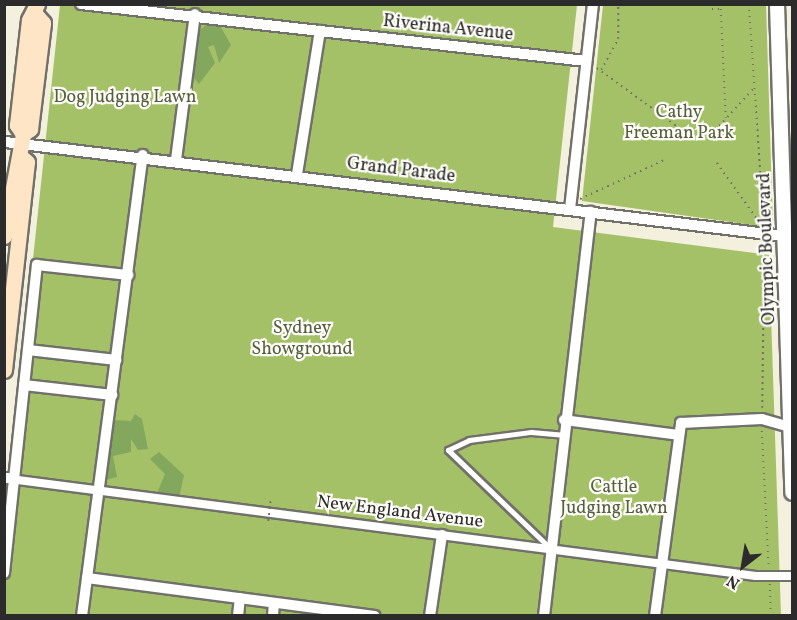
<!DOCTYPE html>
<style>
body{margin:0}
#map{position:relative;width:797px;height:620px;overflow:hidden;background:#f4f0de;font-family:Vollkorn,serif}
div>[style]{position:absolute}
.green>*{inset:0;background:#a4c168}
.forest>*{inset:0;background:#83a75c}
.path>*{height:1.5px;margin-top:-0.75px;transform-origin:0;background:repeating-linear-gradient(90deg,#71706a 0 1.5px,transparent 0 6px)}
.roads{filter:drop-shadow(2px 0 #71706a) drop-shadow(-2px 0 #71706a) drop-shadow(0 2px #71706a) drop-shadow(0 -2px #71706a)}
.service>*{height:5px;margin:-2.5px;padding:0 2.5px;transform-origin:2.5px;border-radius:2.5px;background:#fff}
.pedestrian>*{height:8px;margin:-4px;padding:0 4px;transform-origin:4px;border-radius:4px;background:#fff}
.minor>*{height:10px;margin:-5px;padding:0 5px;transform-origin:5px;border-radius:5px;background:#fff}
.tertiary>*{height:14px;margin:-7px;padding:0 7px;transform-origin:7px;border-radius:7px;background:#fff}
.secondary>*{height:15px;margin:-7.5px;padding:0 7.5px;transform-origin:7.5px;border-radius:7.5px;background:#fee5c5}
.path-bridge>*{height:1.5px;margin-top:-0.75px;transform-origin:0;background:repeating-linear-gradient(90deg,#71706a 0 1.5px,transparent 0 6px)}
span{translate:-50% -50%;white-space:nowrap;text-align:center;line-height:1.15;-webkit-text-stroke:4.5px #fdfcf7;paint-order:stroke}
.street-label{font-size:18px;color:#2b2b2b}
.park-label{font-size:18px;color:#556040}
.frame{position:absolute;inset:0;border:6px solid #2b2b2b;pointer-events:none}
.north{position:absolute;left:713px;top:536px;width:60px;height:60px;-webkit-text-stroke:4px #fdfcf7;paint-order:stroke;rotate:211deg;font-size:16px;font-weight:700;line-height:24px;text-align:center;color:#2b2b2b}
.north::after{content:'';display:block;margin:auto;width:21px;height:27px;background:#2b2b2b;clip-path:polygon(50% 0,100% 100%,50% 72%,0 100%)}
</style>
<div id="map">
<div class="green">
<i style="clip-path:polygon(60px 5px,577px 5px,553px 227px,769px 255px,781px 615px,5px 616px,5px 522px)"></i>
<i style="clip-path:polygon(603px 5px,766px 5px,773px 228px,582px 201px)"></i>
</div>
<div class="forest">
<i style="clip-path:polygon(210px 22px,218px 22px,231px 45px,219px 63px,214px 45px,208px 47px,215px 63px,199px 84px,192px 76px,193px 50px,197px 32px)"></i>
<i style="clip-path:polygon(135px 414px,142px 419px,148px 449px,138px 450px,131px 439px,131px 452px,113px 456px,117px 477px,102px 481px,99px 439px,112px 420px,131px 421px)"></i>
<i style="clip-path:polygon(159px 452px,184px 475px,179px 498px,157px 493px,165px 474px,150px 459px)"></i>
</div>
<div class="path">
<i style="left:712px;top:4px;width:5px;rotate:90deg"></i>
<i style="left:712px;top:9px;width:9px"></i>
<i style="left:721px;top:9px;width:109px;rotate:87.4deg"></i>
<i style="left:749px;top:4px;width:219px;rotate:86.1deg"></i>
<i style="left:597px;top:68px;width:105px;rotate:36.1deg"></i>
<i style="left:601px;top:70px;width:35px;rotate:-61deg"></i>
<i style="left:618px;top:39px;width:35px;rotate:-90deg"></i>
<i style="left:719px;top:126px;width:50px;rotate:-47.4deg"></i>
<i style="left:717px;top:163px;width:74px;rotate:54.4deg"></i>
<i style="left:580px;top:199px;width:93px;rotate:-24.9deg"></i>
<i style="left:762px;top:408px;width:163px;rotate:-89.3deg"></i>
<i style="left:762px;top:431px;width:136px;rotate:87.1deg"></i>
<i style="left:770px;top:584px;width:32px;rotate:88deg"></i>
</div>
<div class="roads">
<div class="service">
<i style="left:551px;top:549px;width:143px;rotate:-136.1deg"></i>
<i style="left:448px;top:450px;width:23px;rotate:-25deg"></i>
<i style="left:469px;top:440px;width:63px;rotate:-7.4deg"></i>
<i style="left:531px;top:432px;width:32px;rotate:5deg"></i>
</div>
<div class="pedestrian">
<i style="left:10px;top:479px;width:752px;rotate:7.41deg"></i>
<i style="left:756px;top:576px;width:36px"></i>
</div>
<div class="minor">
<i style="left:81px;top:4px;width:508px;rotate:6.44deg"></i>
<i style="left:5px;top:142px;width:793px;rotate:6.88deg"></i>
<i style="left:176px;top:160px;width:147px;rotate:-82.6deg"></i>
<i style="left:297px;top:174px;width:145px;rotate:-80.9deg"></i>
<i style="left:570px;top:209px;width:206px;rotate:-83.6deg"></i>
<i style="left:28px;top:350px;width:89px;rotate:6.5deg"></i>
<i style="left:24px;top:385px;width:89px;rotate:6.5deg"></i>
<i style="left:564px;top:420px;width:116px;rotate:7.4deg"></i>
<i style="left:4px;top:478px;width:4px"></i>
<i style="left:4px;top:573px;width:310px;rotate:-83.9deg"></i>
<i style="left:37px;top:265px;width:92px;rotate:6.3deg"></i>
<i style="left:87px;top:578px;width:290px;rotate:7.5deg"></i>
<i style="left:82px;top:616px;width:465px;rotate:-82.5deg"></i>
<i style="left:238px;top:616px;width:18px;rotate:-84deg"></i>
<i style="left:273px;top:616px;width:13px;rotate:-86deg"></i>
<i style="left:430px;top:616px;width:82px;rotate:-81.6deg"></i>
<i style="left:544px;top:616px;width:407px;rotate:-83.4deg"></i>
<i style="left:655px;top:616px;width:195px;rotate:-82.3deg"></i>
<i style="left:681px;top:423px;width:81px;rotate:-2.8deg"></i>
<i style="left:762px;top:419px;width:29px;rotate:16deg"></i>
</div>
<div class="tertiary">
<i style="left:777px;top:4px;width:489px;rotate:88.2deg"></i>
</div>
<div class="secondary">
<i style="left:23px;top:134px;width:9px;rotate:-36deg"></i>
<i style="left:30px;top:129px;width:107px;rotate:-83deg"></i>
<i style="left:43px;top:23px;width:11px;rotate:-131deg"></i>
<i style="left:4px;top:236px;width:104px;rotate:-79.4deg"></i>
<i style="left:23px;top:134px;width:11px;rotate:-124deg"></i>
<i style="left:17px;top:125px;width:106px;rotate:-83.5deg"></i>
<i style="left:29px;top:20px;width:18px;rotate:-63deg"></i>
<i style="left:4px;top:370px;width:209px;rotate:-83.7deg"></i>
<i style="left:27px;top:162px;width:9px;rotate:-139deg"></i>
</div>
</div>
<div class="path-bridge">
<i style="left:268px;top:521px;width:23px;rotate:-83deg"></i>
</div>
<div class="street-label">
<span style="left:448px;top:29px;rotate:6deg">Riverina Avenue</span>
<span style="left:401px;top:171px;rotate:7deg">Grand Parade</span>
<span style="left:768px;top:249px;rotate:-92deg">Olympic Boulevard</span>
<span style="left:400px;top:513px;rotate:7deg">New England Avenue</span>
</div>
<div class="park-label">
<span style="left:125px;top:98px">Dog Judging Lawn</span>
<span style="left:679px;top:124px">Cathy<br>Freeman Park</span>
<span style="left:302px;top:340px">Sydney<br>Showground</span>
<span style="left:614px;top:499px">Cattle<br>Judging Lawn</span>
</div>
<div class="frame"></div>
<div class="north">N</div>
</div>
